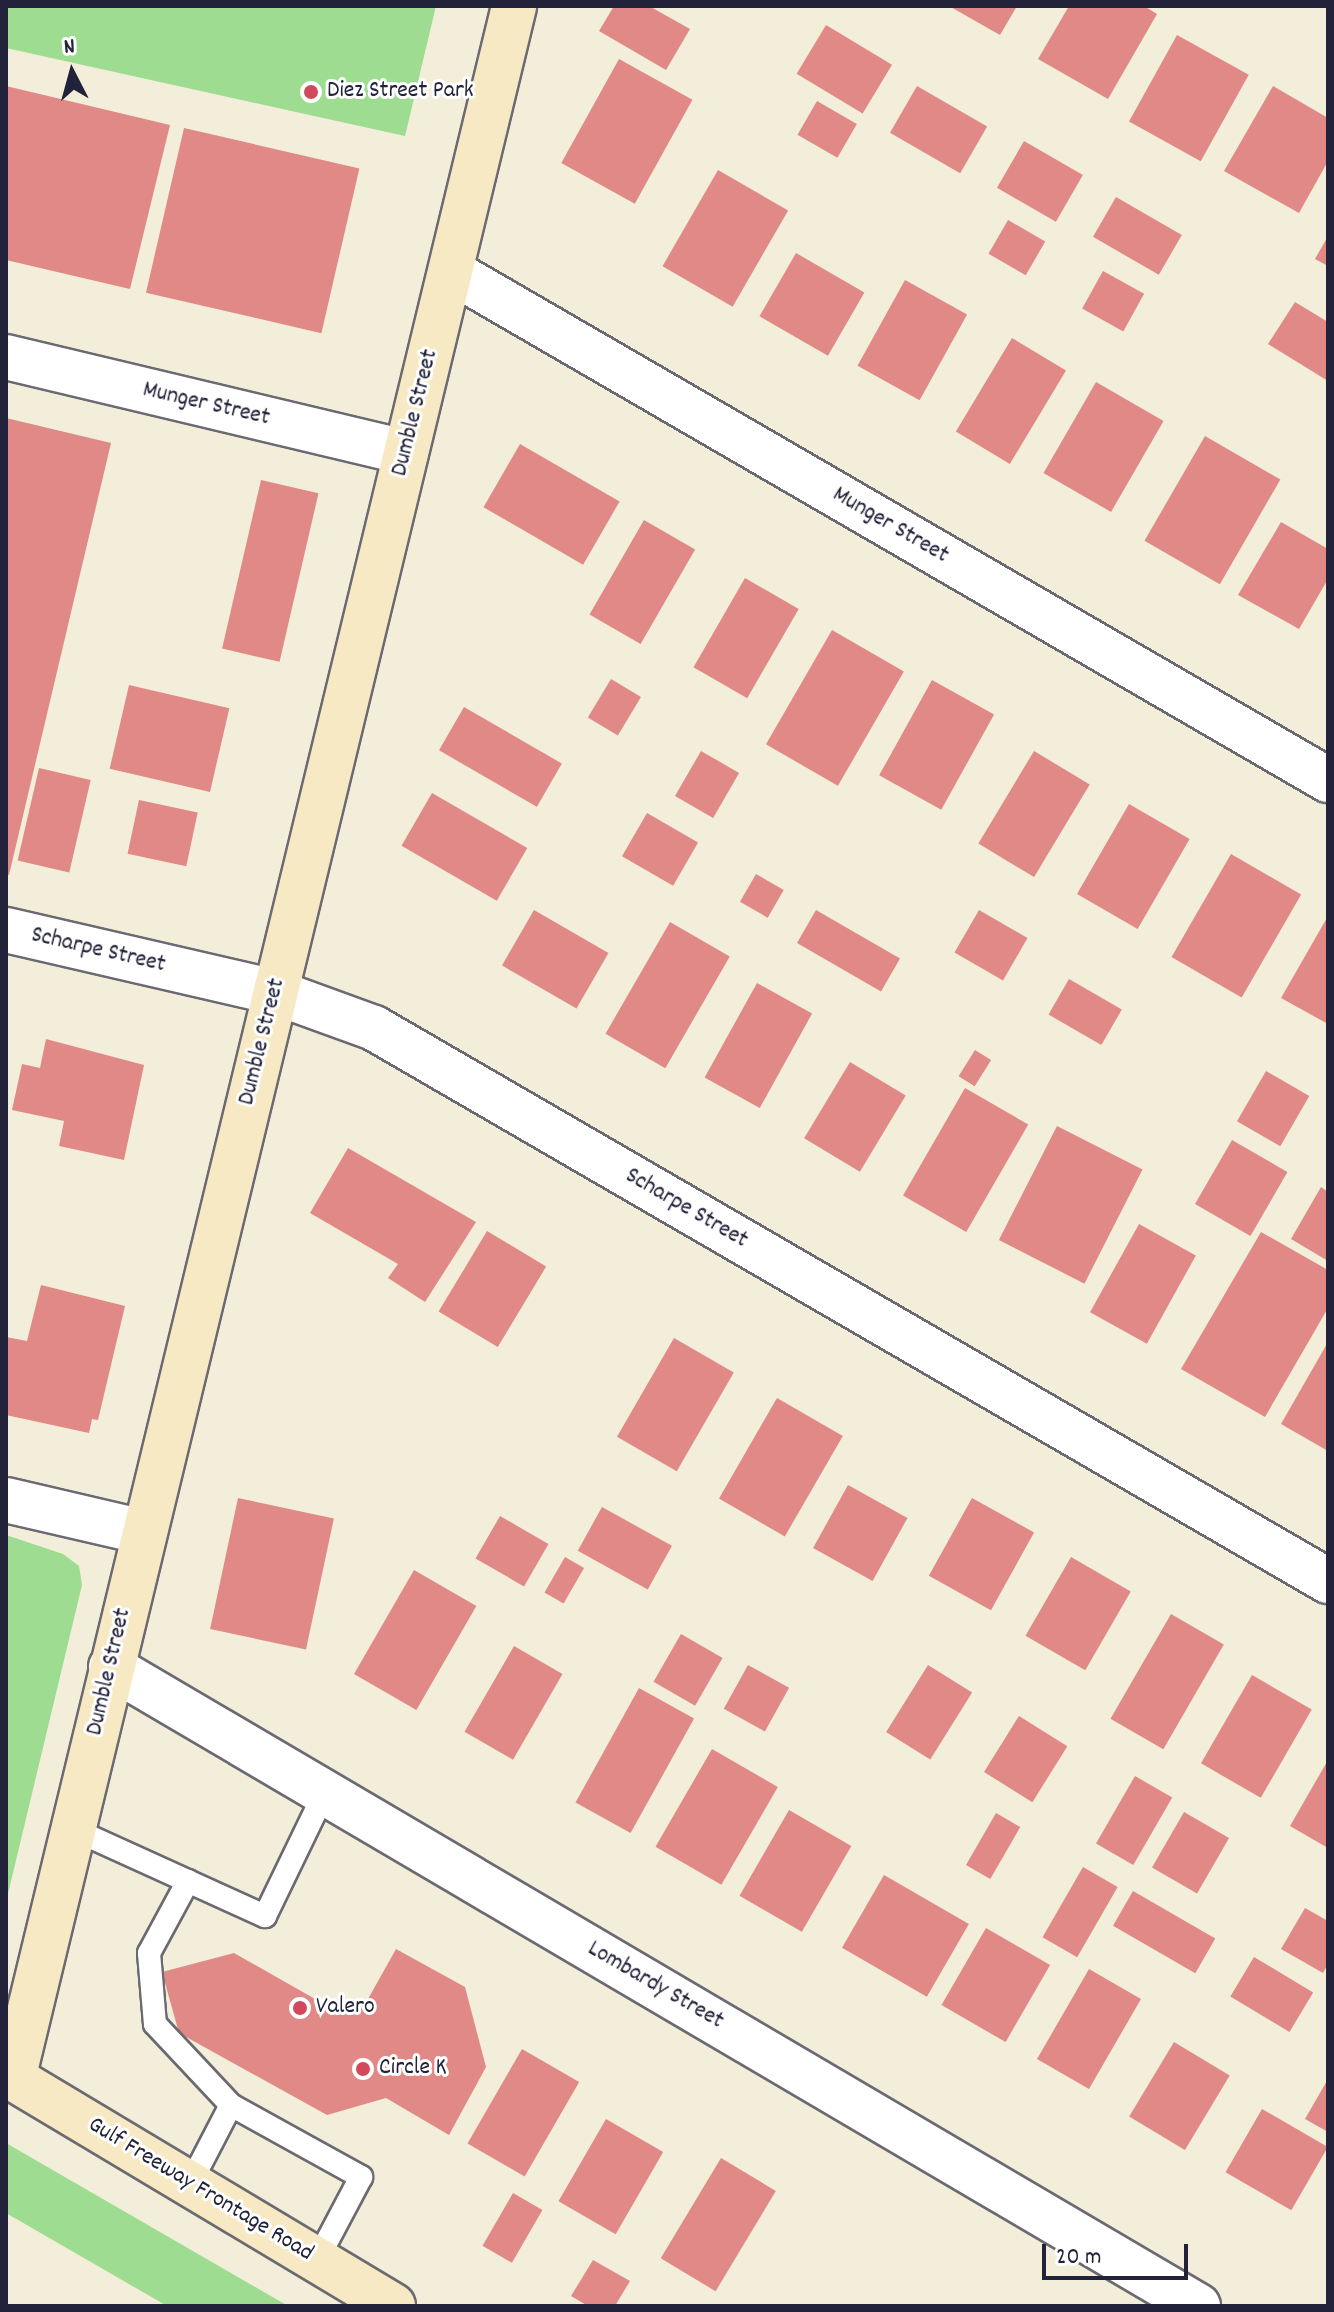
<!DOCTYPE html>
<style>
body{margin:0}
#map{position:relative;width:1334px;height:2312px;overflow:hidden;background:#f2eed9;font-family:Dekko,sans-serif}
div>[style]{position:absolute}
.green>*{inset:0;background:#9edc91}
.building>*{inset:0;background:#e08987;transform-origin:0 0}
.roads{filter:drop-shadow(2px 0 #6b6972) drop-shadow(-2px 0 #6b6972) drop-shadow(0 2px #6b6972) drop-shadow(0 -2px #6b6972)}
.lane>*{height:22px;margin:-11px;padding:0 11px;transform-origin:11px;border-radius:11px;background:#fff}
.street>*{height:44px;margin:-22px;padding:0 22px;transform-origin:22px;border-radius:22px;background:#fff}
.secondary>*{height:44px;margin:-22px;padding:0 22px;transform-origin:22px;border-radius:22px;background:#f6e9c3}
.dots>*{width:22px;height:22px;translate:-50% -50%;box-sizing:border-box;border:4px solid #fff;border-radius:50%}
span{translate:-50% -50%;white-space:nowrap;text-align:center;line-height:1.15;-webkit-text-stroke:6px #fff;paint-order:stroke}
.poi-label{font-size:24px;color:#22223b}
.left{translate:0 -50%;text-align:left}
.street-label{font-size:24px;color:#22223b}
.frame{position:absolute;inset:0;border:8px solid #22223b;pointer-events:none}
.north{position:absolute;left:32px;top:32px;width:80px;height:80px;-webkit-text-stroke:6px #fff;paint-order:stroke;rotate:354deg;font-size:22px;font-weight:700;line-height:32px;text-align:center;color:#22223b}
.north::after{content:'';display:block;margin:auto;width:28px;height:36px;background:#22223b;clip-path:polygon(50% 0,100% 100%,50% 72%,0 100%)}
.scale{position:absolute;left:1042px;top:2244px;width:146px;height:36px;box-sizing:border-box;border:4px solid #22223b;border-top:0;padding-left:10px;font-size:24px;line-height:28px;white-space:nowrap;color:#22223b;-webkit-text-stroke:6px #fff;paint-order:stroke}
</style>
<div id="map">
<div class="green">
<i style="clip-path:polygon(6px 6px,436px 6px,405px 136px,6px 48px)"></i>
<i style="clip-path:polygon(6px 1535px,63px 1554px,79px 1566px,82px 1585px,6px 1902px)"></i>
<i style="clip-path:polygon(6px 2143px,288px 2306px,167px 2306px,6px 2213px)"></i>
</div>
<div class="building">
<i style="clip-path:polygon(614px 6px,649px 6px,690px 29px,666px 70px,599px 31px)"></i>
<i style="clip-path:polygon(949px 6px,1017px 6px,1000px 35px)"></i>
<i style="clip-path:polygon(1069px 6px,1144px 6px,1157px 14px,1108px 99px,1038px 59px)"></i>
<i style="left:826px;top:25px;width:77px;height:57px;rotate:31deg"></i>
<i style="left:1177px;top:35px;width:82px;height:99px;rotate:29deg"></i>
<i style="left:619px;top:59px;width:84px;height:119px;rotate:29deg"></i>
<i style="clip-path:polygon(6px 86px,170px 125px,130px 289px,6px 260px)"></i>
<i style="left:917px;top:86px;width:81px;height:54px;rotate:30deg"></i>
<i style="clip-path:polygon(1273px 86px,1328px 118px,1328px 161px,1299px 213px,1224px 171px)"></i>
<i style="left:817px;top:101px;width:46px;height:39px;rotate:30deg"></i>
<i style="left:184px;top:128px;width:180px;height:169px;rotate:13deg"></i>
<i style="left:1024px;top:141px;width:68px;height:54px;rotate:30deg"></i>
<i style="left:718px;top:170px;width:81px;height:111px;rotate:30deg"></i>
<i style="left:1116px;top:197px;width:76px;height:46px;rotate:30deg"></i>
<i style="left:1008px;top:220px;width:43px;height:39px;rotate:30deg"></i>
<i style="clip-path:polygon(1328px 236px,1328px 266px,1315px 259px)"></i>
<i style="left:796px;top:253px;width:79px;height:73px;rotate:30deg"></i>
<i style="left:1103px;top:271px;width:47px;height:43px;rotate:29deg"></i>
<i style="left:905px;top:280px;width:71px;height:98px;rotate:29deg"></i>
<i style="clip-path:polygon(1295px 302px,1328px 322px,1328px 381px,1268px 344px)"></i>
<i style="left:1012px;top:338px;width:63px;height:109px;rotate:31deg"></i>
<i style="left:1096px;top:382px;width:78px;height:105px;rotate:30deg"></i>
<i style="clip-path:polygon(6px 418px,111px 443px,9px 875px,6px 874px)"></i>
<i style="left:1205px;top:436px;width:87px;height:121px;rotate:30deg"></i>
<i style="left:520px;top:444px;width:115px;height:73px;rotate:30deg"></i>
<i style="left:261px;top:480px;width:59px;height:173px;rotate:13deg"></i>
<i style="left:644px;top:520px;width:59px;height:109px;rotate:30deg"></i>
<i style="clip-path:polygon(1281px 522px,1328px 549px,1328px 579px,1299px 629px,1238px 595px)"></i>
<i style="left:745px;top:578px;width:62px;height:103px;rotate:30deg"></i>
<i style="left:832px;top:630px;width:83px;height:132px;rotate:30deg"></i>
<i style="left:611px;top:679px;width:35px;height:45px;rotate:31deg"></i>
<i style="left:932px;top:680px;width:71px;height:109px;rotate:29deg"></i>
<i style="left:129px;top:685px;width:103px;height:86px;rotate:13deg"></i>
<i style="left:464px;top:707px;width:113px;height:50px;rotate:30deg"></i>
<i style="left:701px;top:751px;width:44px;height:52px;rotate:30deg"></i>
<i style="left:1034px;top:751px;width:65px;height:108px;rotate:31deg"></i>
<i style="left:39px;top:768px;width:53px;height:95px;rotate:13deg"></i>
<i style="left:432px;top:793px;width:110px;height:61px;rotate:30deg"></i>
<i style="left:139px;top:800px;width:60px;height:55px;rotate:12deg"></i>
<i style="left:1129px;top:804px;width:70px;height:104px;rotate:30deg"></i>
<i style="left:647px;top:813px;width:59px;height:50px;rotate:30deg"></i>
<i style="left:1231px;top:854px;width:81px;height:119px;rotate:30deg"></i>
<i style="left:756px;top:874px;width:32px;height:32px;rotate:30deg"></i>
<i style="left:534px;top:910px;width:86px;height:64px;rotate:30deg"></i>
<i style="left:816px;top:910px;width:97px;height:38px;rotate:30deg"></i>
<i style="left:979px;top:910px;width:56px;height:49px;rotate:30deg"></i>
<i style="clip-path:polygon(1328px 916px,1328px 1024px,1281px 998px)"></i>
<i style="left:670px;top:922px;width:69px;height:129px;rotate:30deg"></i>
<i style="left:1069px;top:979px;width:61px;height:41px;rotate:30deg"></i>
<i style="left:757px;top:983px;width:63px;height:108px;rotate:29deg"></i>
<i style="clip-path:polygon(46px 1039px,144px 1065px,124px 1160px,59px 1146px,64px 1121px,12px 1110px,22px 1064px,40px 1068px)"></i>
<i style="left:975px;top:1050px;width:19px;height:31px;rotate:32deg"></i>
<i style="left:850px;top:1062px;width:65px;height:89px;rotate:31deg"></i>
<i style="left:1266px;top:1071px;width:50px;height:58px;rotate:30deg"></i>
<i style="left:965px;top:1088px;width:73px;height:124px;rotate:30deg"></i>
<i style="left:1057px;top:1126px;width:96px;height:128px;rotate:27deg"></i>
<i style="left:1232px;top:1140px;width:64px;height:74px;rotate:30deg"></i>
<i style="clip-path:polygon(348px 1148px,476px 1222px,425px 1302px,388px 1278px,398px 1264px,310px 1213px)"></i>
<i style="clip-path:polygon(1321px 1187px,1328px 1192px,1328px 1261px,1291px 1239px)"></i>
<i style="left:1139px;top:1224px;width:65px;height:101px;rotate:29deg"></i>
<i style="left:487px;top:1231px;width:69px;height:94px;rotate:31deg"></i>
<i style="clip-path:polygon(1261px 1232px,1328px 1270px,1328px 1308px,1265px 1417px,1181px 1369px)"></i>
<i style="clip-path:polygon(41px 1285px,125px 1306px,98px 1420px,92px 1419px,89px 1433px,6px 1415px,6px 1337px,27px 1341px)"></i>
<i style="left:674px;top:1338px;width:69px;height:114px;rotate:30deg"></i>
<i style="clip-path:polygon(1328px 1342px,1328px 1451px,1281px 1424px)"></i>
<i style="left:777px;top:1398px;width:76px;height:116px;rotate:30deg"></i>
<i style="left:848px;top:1485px;width:68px;height:72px;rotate:29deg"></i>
<i style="left:238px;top:1498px;width:98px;height:134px;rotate:12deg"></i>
<i style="left:972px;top:1498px;width:71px;height:89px;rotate:29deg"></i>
<i style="left:602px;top:1507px;width:80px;height:50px;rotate:29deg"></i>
<i style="left:500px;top:1516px;width:56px;height:49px;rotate:30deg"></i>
<i style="left:565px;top:1557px;width:22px;height:41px;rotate:30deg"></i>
<i style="left:1071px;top:1557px;width:69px;height:91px;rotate:30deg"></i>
<i style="left:414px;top:1570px;width:72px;height:120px;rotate:30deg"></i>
<i style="left:1171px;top:1614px;width:61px;height:121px;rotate:30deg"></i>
<i style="left:681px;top:1634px;width:48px;height:55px;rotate:30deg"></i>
<i style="left:514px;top:1646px;width:56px;height:99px;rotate:30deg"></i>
<i style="left:748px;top:1665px;width:47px;height:50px;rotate:29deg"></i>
<i style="left:928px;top:1665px;width:52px;height:79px;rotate:32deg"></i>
<i style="left:1252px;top:1675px;width:69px;height:102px;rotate:30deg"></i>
<i style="left:639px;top:1688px;width:63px;height:131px;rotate:29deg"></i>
<i style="left:1019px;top:1716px;width:57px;height:66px;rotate:32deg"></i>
<i style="left:712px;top:1749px;width:76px;height:113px;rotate:30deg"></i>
<i style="clip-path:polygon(1328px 1760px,1328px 1848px,1290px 1826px)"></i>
<i style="left:1135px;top:1776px;width:43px;height:78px;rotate:30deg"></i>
<i style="left:789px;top:1810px;width:72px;height:99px;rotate:30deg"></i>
<i style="left:1184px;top:1812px;width:52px;height:64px;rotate:30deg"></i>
<i style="left:996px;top:1813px;width:28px;height:60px;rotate:30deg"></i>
<i style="left:1083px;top:1867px;width:40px;height:81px;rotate:30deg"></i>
<i style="left:884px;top:1875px;width:98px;height:84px;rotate:30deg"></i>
<i style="left:1133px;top:1891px;width:95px;height:40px;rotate:30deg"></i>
<i style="clip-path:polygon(1305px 1908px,1328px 1921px,1328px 1964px,1323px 1973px,1281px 1949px)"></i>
<i style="left:986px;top:1928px;width:74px;height:89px;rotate:30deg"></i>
<i style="clip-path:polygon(396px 1949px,465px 1987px,486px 2067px,449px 2135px,386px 2098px,327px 2115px,179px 2033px,162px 1972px,234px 1953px,338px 2012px,363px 2008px)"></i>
<i style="left:1254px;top:1957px;width:69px;height:46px;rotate:31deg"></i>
<i style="left:1089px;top:1969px;width:60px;height:104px;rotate:30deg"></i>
<i style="left:1174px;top:2042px;width:65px;height:87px;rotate:31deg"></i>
<i style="left:522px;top:2049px;width:66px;height:109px;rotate:30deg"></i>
<i style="clip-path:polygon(1328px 2079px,1328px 2132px,1305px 2119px)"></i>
<i style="left:1262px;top:2109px;width:76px;height:73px;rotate:30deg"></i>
<i style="left:606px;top:2119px;width:66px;height:95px;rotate:30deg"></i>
<i style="left:721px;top:2158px;width:64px;height:117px;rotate:31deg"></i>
<i style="left:513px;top:2193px;width:34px;height:61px;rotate:30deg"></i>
<i style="clip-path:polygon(593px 2260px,630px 2281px,615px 2306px,588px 2306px,571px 2296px)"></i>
</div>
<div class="roads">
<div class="lane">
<i style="left:73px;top:1829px;width:211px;rotate:24.4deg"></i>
<i style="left:265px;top:1916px;width:138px;rotate:-64.2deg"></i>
<i style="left:188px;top:1881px;width:82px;rotate:118.4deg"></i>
<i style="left:149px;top:1953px;width:71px;rotate:85.2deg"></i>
<i style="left:155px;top:2024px;width:111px;rotate:46.8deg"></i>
<i style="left:190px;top:2184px;width:89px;rotate:-62.6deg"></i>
<i style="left:231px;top:2105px;width:149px;rotate:29deg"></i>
<i style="left:361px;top:2177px;width:94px;rotate:117.9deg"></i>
</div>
<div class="street">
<i style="left:452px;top:272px;width:1013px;rotate:30.11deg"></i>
<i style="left:6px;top:357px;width:411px;rotate:13.4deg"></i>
<i style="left:6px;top:930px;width:276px;rotate:13deg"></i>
<i style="left:275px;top:992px;width:105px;rotate:20deg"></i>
<i style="left:374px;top:1028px;width:1103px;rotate:30.1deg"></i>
<i style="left:6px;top:1500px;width:142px;rotate:13.1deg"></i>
<i style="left:111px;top:1667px;width:1261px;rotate:30.45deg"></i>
</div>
<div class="secondary">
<i style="left:6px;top:2074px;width:451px;rotate:30.9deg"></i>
<i style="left:13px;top:2079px;width:2133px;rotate:-76.41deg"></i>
</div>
</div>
<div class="dots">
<i style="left:311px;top:92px;background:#d1495b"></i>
<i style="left:300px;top:2008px;background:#d1495b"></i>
<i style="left:363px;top:2069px;background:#d1495b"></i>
</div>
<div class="poi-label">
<span class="left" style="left:327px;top:92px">Diez Street Park</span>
<span class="left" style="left:316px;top:2008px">Valero</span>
<span class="left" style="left:379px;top:2069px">Circle K</span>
</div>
<div class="street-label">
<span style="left:206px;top:405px;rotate:13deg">Munger Street</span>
<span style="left:416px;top:413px;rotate:-76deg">Dumble Street</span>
<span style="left:890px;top:526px;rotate:30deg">Munger Street</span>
<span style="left:98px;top:951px;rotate:13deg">Scharpe Street</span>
<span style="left:263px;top:1042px;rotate:-76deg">Dumble Street</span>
<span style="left:686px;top:1209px;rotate:30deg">Scharpe Street</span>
<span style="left:110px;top:1672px;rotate:-77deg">Dumble Street</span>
<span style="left:655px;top:1986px;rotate:30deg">Lombardy Street</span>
<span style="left:200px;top:2190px;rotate:31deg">Gulf Freeway Frontage Road</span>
</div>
<div class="frame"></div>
<div class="north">N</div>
<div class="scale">20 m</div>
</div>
